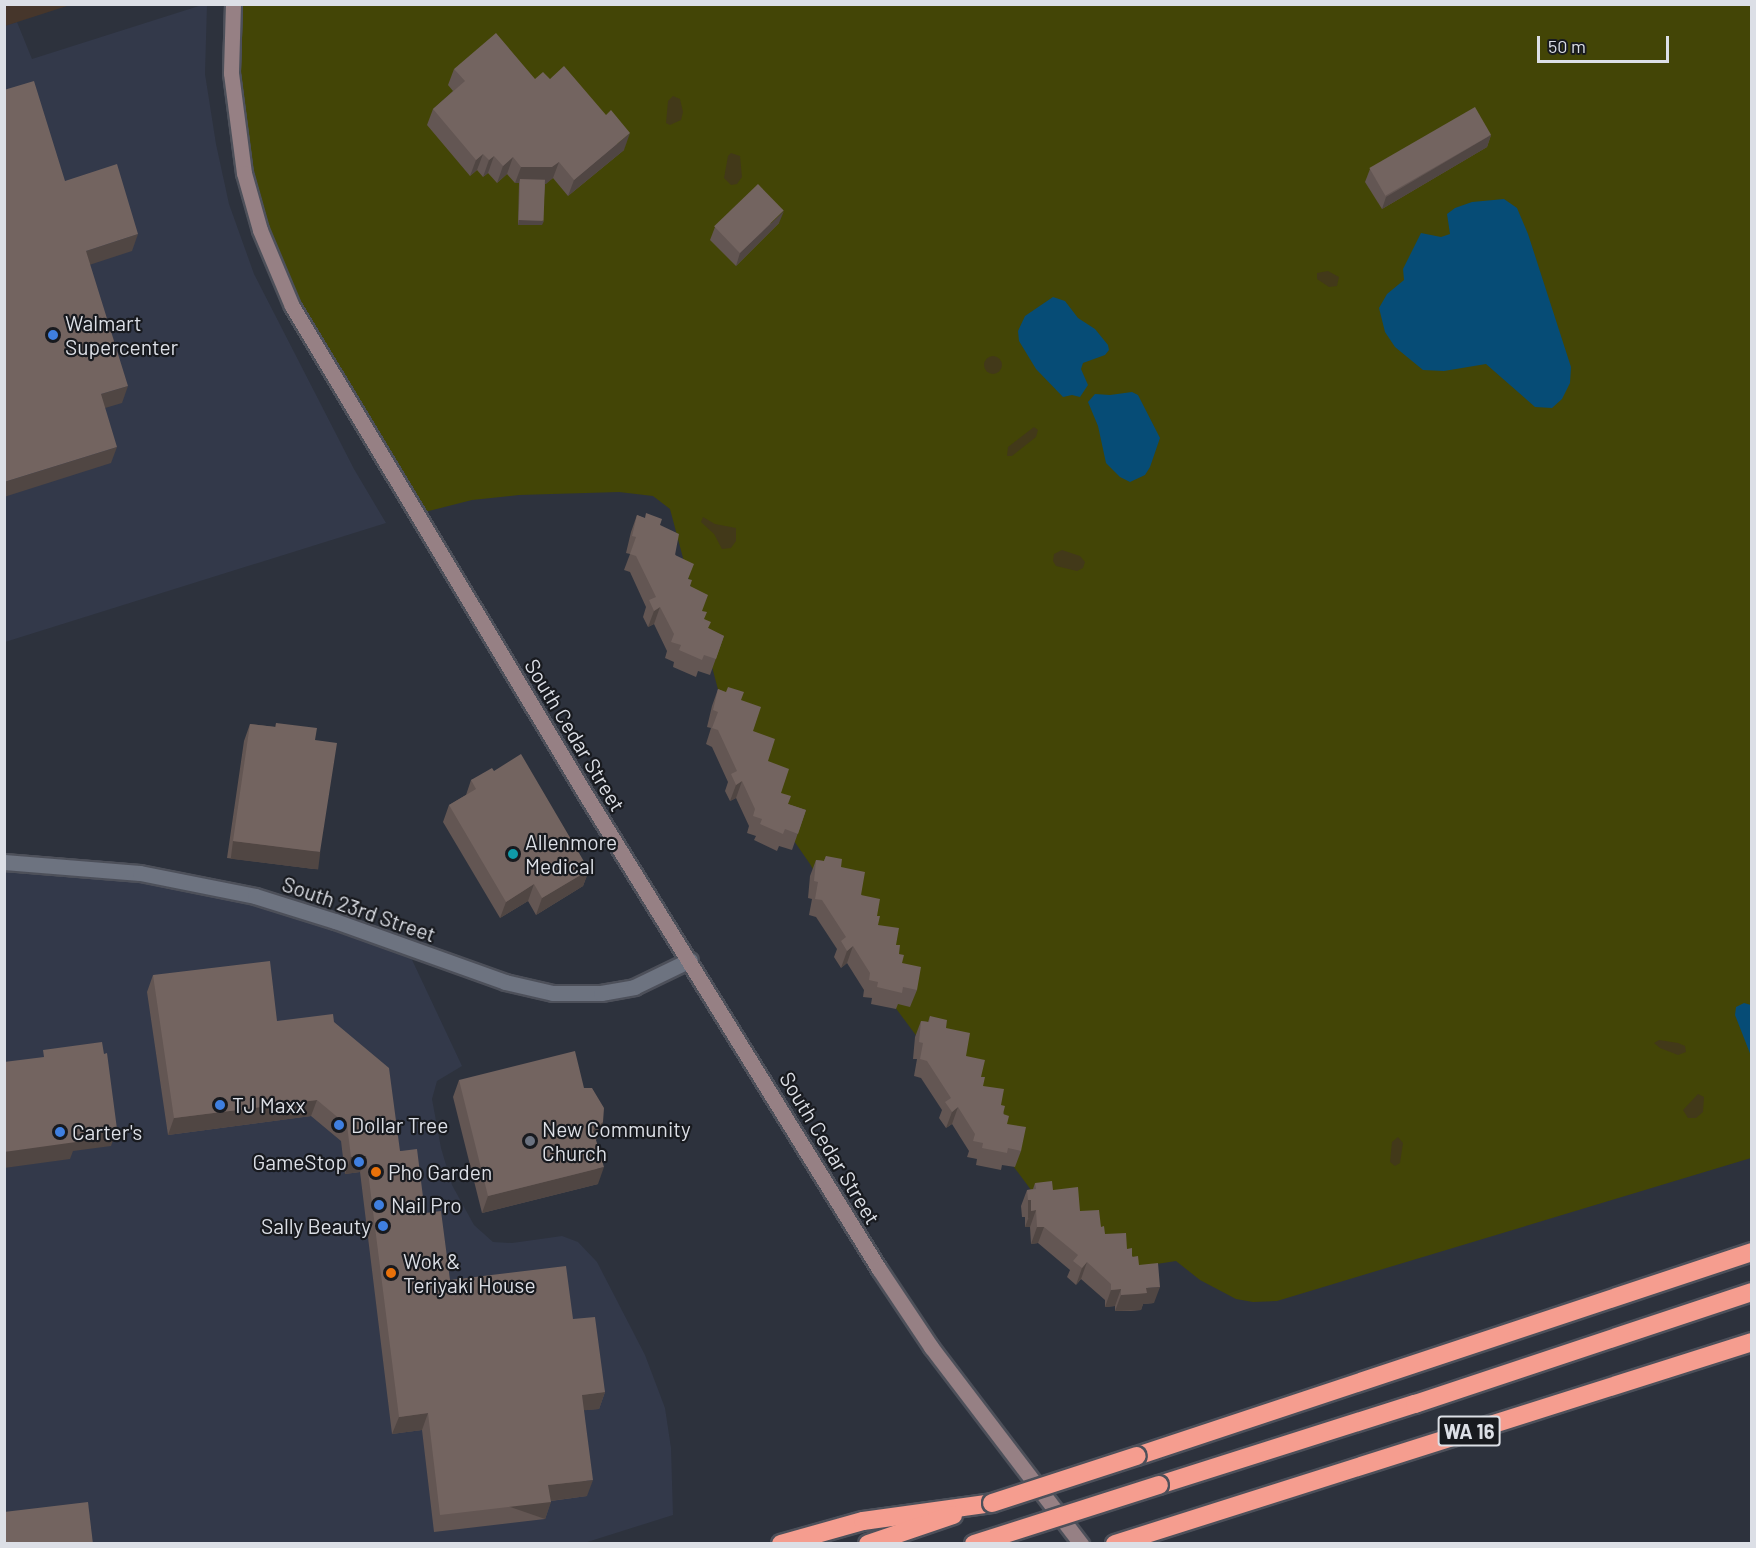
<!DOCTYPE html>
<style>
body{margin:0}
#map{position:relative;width:1756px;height:1548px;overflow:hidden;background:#2d323d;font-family:Barlow,sans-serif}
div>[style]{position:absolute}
.built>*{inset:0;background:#33394a}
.medical>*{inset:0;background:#46362b}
.green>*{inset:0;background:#434506}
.sand>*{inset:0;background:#423919}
.round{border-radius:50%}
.water>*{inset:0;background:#064c76}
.roads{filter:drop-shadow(2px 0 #4d505a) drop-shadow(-2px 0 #4d505a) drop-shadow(0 2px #4d505a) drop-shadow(0 -2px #4d505a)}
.minor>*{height:15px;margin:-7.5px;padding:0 7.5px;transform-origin:7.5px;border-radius:7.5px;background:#6d7380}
.secondary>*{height:15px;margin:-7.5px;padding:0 7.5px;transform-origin:7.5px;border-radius:7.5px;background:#968084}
.motorway>*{height:18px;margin:-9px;padding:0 9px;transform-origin:9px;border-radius:9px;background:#f59d8f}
.bridges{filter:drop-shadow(2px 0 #4d505a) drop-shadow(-2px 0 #4d505a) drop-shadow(0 2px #4d505a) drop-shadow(0 -2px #4d505a)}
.motorway-bridge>*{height:18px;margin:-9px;padding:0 9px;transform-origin:9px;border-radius:9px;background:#f59d8f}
.wall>*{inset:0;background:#635653}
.shaded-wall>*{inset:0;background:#504643;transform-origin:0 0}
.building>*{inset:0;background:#736460;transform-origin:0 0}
.dots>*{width:16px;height:16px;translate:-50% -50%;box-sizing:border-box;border:3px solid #181a1f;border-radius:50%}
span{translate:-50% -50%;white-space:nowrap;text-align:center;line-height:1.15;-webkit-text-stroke:4.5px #181a1f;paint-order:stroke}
.shield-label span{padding:2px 4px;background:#181a1f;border:2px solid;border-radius:4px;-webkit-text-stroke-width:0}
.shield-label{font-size:20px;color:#dcdfe6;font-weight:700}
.poi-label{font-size:21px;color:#dcdfe6}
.left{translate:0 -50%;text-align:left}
.right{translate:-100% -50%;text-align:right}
.street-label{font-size:21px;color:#dcdfe6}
.frame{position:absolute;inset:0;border:6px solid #dcdfe6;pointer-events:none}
.scale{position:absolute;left:1537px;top:36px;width:132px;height:27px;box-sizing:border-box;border:3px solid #dcdfe6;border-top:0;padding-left:8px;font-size:18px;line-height:21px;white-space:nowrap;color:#dcdfe6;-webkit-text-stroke:4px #181a1f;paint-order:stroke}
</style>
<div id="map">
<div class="built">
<i style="clip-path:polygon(202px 5px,207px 5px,205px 74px,216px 144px,229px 204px,254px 274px,354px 469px,386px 523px,5px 642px,4px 26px,17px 22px,32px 59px)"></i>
<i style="clip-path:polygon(5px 862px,199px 883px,406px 947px,462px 1066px,437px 1081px,432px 1099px,441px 1148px,452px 1185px,474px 1225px,493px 1242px,512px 1243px,562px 1236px,578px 1242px,597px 1262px,645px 1355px,665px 1408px,671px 1448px,673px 1515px,581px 1544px,5px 1544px)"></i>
</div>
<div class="medical">
<i style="clip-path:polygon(5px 4px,70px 4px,70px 5px,5px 26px)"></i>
</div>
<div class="green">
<i style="clip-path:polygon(233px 5px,1751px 5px,1751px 1158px,1277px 1301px,1253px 1302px,1236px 1299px,1200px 1280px,1176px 1261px,1137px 1267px,1069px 1241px,883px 991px,810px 864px,736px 757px,670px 509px,653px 496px,619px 492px,519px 495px,472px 500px,417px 514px,292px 306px,244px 173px)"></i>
</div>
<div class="sand">
<i style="clip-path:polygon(673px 96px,680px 99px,683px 112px,681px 120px,670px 125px,666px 123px,668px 101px)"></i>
<i style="clip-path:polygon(731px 153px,740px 156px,742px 177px,737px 184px,731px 185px,724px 178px,728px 156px)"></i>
<i style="clip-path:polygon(1328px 271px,1339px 277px,1337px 286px,1329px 287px,1317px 279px,1317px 273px)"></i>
<i class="round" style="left:984px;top:356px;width:18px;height:18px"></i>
<i style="clip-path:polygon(1034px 427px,1038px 430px,1036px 437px,1012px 456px,1007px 456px,1008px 447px)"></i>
<i style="clip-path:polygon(703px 517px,715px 524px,736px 528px,736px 541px,731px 548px,722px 549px,714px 534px,701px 522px)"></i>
<i style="clip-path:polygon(1062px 550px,1080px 556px,1085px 562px,1083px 568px,1077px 571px,1056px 566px,1053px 561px,1054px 554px)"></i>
<i style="clip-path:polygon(1659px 1040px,1678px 1043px,1685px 1046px,1686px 1052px,1678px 1055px,1660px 1048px,1654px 1043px)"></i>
<i style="clip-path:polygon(1698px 1094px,1704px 1097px,1703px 1112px,1696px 1118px,1688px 1118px,1683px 1110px)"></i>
<i style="clip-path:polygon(1398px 1137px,1403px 1143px,1400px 1163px,1395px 1166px,1390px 1162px,1392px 1142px)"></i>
</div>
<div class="water">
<i style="clip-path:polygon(1504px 199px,1517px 208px,1528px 234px,1571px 367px,1570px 383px,1562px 399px,1552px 408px,1535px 407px,1486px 364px,1444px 371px,1423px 370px,1395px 347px,1385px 332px,1379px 308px,1387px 294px,1404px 280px,1403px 269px,1421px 233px,1441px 237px,1450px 234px,1447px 214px,1455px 208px,1472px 202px)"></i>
<i style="clip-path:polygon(1053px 297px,1065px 301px,1078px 318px,1095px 329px,1108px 345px,1109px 350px,1105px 355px,1083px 363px,1081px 369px,1088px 385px,1080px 397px,1072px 395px,1063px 397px,1036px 369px,1019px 341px,1018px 331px,1025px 316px)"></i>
<i style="clip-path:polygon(1132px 392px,1138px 395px,1160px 438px,1150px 467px,1145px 475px,1130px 482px,1120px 477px,1106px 463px,1098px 426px,1088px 402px,1095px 394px,1110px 395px)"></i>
<i style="clip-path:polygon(1744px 1003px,1751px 1005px,1751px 1056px,1735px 1015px,1736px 1007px)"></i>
</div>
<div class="roads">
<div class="minor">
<i style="left:4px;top:862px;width:136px;rotate:4.6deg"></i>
<i style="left:140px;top:873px;width:117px;rotate:11.3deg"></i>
<i style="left:255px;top:896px;width:84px;rotate:17.4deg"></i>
<i style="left:335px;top:921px;width:181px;rotate:19.7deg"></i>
<i style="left:505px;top:982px;width:49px;rotate:12.9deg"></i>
<i style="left:553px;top:993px;width:48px"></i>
<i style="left:601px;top:993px;width:34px;rotate:-10deg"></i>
<i style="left:634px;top:987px;width:62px;rotate:-25.7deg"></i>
</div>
<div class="secondary">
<i style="left:233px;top:4px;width:69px;rotate:91.7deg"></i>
<i style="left:231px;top:73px;width:101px;rotate:82.6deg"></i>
<i style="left:244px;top:173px;width:59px;rotate:74.3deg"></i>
<i style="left:260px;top:230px;width:82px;rotate:67.2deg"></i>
<i style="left:292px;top:306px;width:567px;rotate:59deg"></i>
<i style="left:584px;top:792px;width:561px;rotate:58.27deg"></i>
<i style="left:879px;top:1269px;width:94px;rotate:56.3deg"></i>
<i style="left:931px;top:1347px;width:248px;rotate:52.7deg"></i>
</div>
<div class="motorway">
<i style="left:1137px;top:1456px;width:648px;rotate:-18.35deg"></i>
<i style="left:1159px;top:1485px;width:269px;rotate:-17.6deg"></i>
<i style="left:1415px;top:1404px;width:355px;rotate:-18.4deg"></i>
<i style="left:781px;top:1544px;width:85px;rotate:-15.7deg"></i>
<i style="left:863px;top:1521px;width:130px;rotate:-7.9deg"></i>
<i style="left:868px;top:1544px;width:90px;rotate:-18.8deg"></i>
<i style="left:1115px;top:1544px;width:668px;rotate:-17.59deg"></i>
</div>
</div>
<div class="bridges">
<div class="motorway-bridge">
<i style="left:992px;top:1503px;width:152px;rotate:-18deg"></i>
<i style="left:974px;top:1544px;width:194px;rotate:-17.7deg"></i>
</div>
</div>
<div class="wall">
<i style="clip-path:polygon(454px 69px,535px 79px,550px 79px,624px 150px,568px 196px,553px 178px,545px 184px,542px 225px,518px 225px,519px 183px,515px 183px,507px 174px,497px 183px,488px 173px,483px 177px,477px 170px,470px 176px,427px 125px,433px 109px,453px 91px,448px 85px)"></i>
<i style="clip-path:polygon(1491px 135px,1487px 147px,1382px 209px,1365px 182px,1370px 169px)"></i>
<i style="clip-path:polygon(779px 223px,736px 266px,710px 240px,715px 227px)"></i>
<i style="clip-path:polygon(637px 515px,660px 525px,688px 579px,690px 586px,702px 611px,704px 619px,708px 628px,724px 636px,710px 675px,698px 671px,696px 677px,673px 667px,674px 662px,665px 658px,667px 651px,654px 624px,648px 627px,643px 617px,646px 607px,630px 572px,624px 570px,630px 554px,626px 553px,631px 532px)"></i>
<i style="clip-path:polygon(718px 689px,741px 700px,753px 731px,781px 793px,788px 804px,806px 810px,792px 850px,779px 846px,777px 851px,754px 840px,756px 836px,747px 833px,749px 826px,736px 798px,730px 801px,725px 791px,728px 782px,712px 747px,706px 744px,711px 728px,707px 727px,712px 706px)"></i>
<i style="clip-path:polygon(276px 723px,315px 740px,314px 869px,227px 858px,244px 741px,250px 724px,275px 727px)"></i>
<i style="clip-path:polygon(494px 771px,589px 870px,583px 886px,536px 915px,528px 901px,500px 918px,443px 822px,449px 805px,466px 795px,471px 780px)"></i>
<i style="clip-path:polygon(826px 856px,841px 867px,877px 916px,878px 925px,896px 945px,902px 963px,917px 990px,910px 1007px,898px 1004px,896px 1009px,871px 1004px,872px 998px,863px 997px,864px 990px,847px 963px,841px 968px,834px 957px,837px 949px,816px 917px,809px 915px,812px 899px,808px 898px,810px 876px,816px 860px,824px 861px)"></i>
<i style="clip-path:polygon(153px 975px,277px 1021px,334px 1022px,400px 1151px,425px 1213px,450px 1280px,573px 1319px,605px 1392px,599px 1409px,584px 1410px,587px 1496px,551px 1501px,545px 1519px,434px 1532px,422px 1430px,392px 1434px,360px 1172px,345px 1174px,341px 1141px,311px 1116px,168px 1135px,147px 992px)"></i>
<i style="clip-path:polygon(930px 1016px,946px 1028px,981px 1077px,983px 1086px,1001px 1105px,1007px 1124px,1021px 1151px,1015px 1167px,1002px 1165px,1001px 1170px,976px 1165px,977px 1159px,967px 1157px,969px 1151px,952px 1124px,946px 1128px,939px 1118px,942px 1110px,921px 1078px,914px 1076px,917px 1059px,913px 1059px,915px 1037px,921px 1021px,928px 1022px)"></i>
<i style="clip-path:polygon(459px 1080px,584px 1088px,603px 1122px,596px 1139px,598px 1184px,482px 1213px,453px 1097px)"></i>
<i style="clip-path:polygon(1035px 1183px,1053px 1190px,1101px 1227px,1105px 1234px,1127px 1249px,1139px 1265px,1154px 1303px,1143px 1304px,1141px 1310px,1131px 1311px,1115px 1311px,1115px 1306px,1105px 1307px,1105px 1300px,1081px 1279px,1076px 1285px,1067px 1277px,1070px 1270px,1038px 1243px,1031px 1244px,1030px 1227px,1025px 1227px,1025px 1217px,1022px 1217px,1021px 1206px,1027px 1190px,1033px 1189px)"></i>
</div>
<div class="shaded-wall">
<i style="clip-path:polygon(630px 133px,624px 150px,568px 196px,574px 180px)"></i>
<i style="clip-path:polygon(1491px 135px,1487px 147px,1382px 209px,1386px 197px)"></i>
<i style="clip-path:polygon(483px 154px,477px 170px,470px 176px,476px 160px)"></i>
<i style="clip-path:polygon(494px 156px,488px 173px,483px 177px,489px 160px)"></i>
<i style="clip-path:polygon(513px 157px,507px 174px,497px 183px,503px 166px)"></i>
<i style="clip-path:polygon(559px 162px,553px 178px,546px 184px,520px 183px,520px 179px,519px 183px,515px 183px,521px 167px)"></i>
<i style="clip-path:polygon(784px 211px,779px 223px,736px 266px,740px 253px)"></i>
<i style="clip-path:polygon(519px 220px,544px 221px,542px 225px,518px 225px)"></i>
<i style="clip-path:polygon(138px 234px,132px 251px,80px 268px,86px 251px)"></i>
<i style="clip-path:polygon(128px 386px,122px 403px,95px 411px,101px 394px)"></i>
<i style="clip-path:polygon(117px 447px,111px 463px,4px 497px,4px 482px)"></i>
<i style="clip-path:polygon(660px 607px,654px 624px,648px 627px,654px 611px)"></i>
<i style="clip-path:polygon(742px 781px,736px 798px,730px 801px,736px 785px)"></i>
<i style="left:233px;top:841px;width:88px;height:18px;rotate:7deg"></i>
<i style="clip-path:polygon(589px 870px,583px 886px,536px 915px,542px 898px)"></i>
<i style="clip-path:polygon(534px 884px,528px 901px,500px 918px,506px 902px)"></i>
<i style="clip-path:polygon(853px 946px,847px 963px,841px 968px,847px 951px)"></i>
<i style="clip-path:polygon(317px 1100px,311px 1116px,168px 1135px,174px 1118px)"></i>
<i style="clip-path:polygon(958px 1107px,952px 1124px,946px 1128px,952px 1112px)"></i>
<i style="clip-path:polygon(603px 1122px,597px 1139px,587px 1147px,593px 1130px)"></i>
<i style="clip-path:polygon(117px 1129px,111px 1146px,73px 1151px,70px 1159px,4px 1168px,4px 1152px,75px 1135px)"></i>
<i style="clip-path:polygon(366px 1156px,360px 1172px,345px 1174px,351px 1157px)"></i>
<i style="clip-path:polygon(604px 1167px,598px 1184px,482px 1213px,488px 1196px)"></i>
<i style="left:1028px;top:1200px;width:3px;height:18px"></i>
<i style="clip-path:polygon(1036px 1210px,1030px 1227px,1025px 1227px,1031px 1211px)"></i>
<i style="clip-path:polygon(1037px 1227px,1044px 1227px,1038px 1243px,1031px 1244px)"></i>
<i style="clip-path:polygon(1087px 1262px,1081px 1279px,1076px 1285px,1082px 1268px)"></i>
<i style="clip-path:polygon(1160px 1287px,1154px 1303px,1143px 1304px,1141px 1310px,1115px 1311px,1121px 1295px,1146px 1288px)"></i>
<i style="clip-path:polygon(1121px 1289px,1115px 1306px,1105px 1307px,1111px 1290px)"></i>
<i style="clip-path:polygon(605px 1392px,599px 1409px,576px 1411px,582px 1395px)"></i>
<i style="clip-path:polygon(428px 1413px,422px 1430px,392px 1434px,399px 1417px)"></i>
<i style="clip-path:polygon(593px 1480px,587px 1496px,542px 1502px,548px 1485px)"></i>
<i style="left:551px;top:1502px;width:18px;height:112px;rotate:109deg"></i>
</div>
<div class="building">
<i style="clip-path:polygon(496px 33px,535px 79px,543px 72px,550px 79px,564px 66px,606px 115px,611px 110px,630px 133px,574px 180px,559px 162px,552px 167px,521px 167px,513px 157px,503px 166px,494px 156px,489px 160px,483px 154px,476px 160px,433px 109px,465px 81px,454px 69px)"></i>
<i style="clip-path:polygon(34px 81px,65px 181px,117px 164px,138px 234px,86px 251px,128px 386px,101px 394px,117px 447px,4px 482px,4px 90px)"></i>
<i style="left:1475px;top:107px;width:32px;height:122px;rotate:60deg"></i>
<i style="left:520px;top:179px;width:25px;height:41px;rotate:2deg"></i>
<i style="left:758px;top:184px;width:37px;height:61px;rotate:46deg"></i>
<i style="clip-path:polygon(646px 513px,662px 519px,660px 525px,679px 534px,675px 555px,694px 564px,688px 579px,692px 580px,690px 586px,708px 595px,702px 611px,707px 612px,704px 619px,711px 622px,708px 628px,724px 636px,716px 659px,704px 655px,702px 660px,679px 650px,681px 645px,671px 642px,674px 634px,660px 607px,654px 611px,649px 600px,656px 597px,636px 556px,630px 554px,636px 537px,632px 536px,637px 515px,645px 518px)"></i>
<i style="clip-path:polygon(728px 687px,744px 692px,741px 700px,761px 707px,753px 731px,775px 739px,768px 761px,789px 769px,781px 793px,791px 796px,788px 804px,806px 810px,798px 834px,785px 829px,783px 834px,760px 824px,762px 819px,753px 816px,755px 809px,742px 781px,736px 785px,731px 774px,737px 771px,718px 730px,712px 728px,718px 712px,713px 710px,718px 689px,726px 692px)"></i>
<i style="clip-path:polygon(276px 723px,317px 728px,315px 740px,337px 743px,320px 852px,233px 841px,250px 724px,276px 727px)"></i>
<i style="clip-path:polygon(521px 754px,589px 870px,542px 898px,534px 884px,506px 902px,449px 805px,476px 789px,471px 780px,492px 768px,494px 771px)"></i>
<i style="clip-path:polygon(826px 856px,842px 859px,841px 867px,865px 872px,861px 895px,880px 899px,877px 916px,880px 916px,878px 925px,899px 928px,896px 945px,900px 945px,899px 954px,904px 955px,902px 963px,921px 967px,917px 990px,903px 987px,902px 993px,877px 987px,878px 982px,869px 980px,870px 973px,853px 946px,847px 951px,841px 941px,846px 937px,822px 900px,815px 899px,818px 882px,814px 881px,816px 860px,824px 861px)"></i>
<i style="clip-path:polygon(270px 961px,277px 1021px,333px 1014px,334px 1022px,389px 1068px,400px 1151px,417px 1149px,425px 1213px,441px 1211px,450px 1280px,566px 1266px,573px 1319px,595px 1317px,605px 1392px,582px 1395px,593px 1480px,548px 1485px,551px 1502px,440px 1515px,428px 1413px,399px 1417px,366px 1156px,351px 1157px,347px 1125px,317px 1100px,174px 1118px,153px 975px)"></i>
<i style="clip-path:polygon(930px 1016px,947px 1020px,946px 1028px,970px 1033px,966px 1056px,985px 1060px,981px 1077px,985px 1077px,983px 1086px,1004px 1089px,1001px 1105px,1005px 1106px,1003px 1114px,1009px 1116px,1007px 1124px,1026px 1127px,1021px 1151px,1008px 1148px,1007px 1153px,982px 1148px,983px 1143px,973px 1141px,975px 1134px,958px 1107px,952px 1112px,945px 1102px,951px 1098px,927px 1061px,920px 1059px,923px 1043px,919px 1042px,921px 1021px,929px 1022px)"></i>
<i style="clip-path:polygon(102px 1042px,104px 1054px,107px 1053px,117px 1129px,75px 1135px,76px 1142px,4px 1152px,4px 1062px,44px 1057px,43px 1050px)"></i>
<i style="clip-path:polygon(575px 1051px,584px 1088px,592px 1088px,604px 1108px,603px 1122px,593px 1130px,604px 1167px,488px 1196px,459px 1080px)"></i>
<i style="clip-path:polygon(1052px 1181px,1053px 1190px,1078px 1187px,1080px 1211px,1099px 1210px,1101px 1227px,1104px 1226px,1105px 1234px,1126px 1233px,1127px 1249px,1132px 1248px,1132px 1257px,1138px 1256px,1139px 1265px,1158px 1263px,1160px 1287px,1146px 1288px,1147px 1293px,1137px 1294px,1121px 1295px,1121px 1289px,1111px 1290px,1111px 1284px,1087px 1262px,1082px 1268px,1073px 1261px,1078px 1255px,1044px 1227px,1037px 1227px,1036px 1210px,1031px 1211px,1031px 1200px,1028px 1200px,1027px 1190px,1036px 1189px,1035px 1183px)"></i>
<i style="clip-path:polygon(88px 1502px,93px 1544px,4px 1544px,4px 1512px)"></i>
</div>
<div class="dots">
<i style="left:53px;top:335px;background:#3f7fe0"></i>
<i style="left:513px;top:854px;background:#0f9aa8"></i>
<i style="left:220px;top:1105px;background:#3f7fe0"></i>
<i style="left:339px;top:1125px;background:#3f7fe0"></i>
<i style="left:60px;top:1132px;background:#3f7fe0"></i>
<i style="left:530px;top:1141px;background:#6b7280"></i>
<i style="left:359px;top:1162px;background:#3f7fe0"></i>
<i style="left:376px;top:1172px;background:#e8710a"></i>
<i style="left:379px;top:1205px;background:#3f7fe0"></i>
<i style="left:383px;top:1226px;background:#3f7fe0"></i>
<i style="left:391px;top:1273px;background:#e8710a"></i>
</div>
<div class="shield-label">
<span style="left:1469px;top:1431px">WA 16</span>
</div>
<div class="poi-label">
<span class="left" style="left:65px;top:335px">Walmart<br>Supercenter</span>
<span class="left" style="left:525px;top:854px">Allenmore<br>Medical</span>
<span class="left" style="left:232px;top:1105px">TJ Maxx</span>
<span class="left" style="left:351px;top:1125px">Dollar Tree</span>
<span class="left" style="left:542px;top:1141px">New Community<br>Church</span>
<span class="left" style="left:72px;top:1132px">Carter's</span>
<span class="right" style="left:347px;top:1162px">GameStop</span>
<span class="left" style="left:388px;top:1172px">Pho Garden</span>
<span class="left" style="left:391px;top:1205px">Nail Pro</span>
<span class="right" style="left:371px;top:1226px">Sally Beauty</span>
<span class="left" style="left:403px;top:1273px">Wok &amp;<br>Teriyaki House</span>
</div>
<div class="street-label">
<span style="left:575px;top:735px;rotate:59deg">South Cedar Street</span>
<span style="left:359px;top:909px;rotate:19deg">South 23rd Street</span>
<span style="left:830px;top:1148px;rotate:59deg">South Cedar Street</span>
</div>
<div class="frame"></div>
<div class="scale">50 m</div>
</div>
